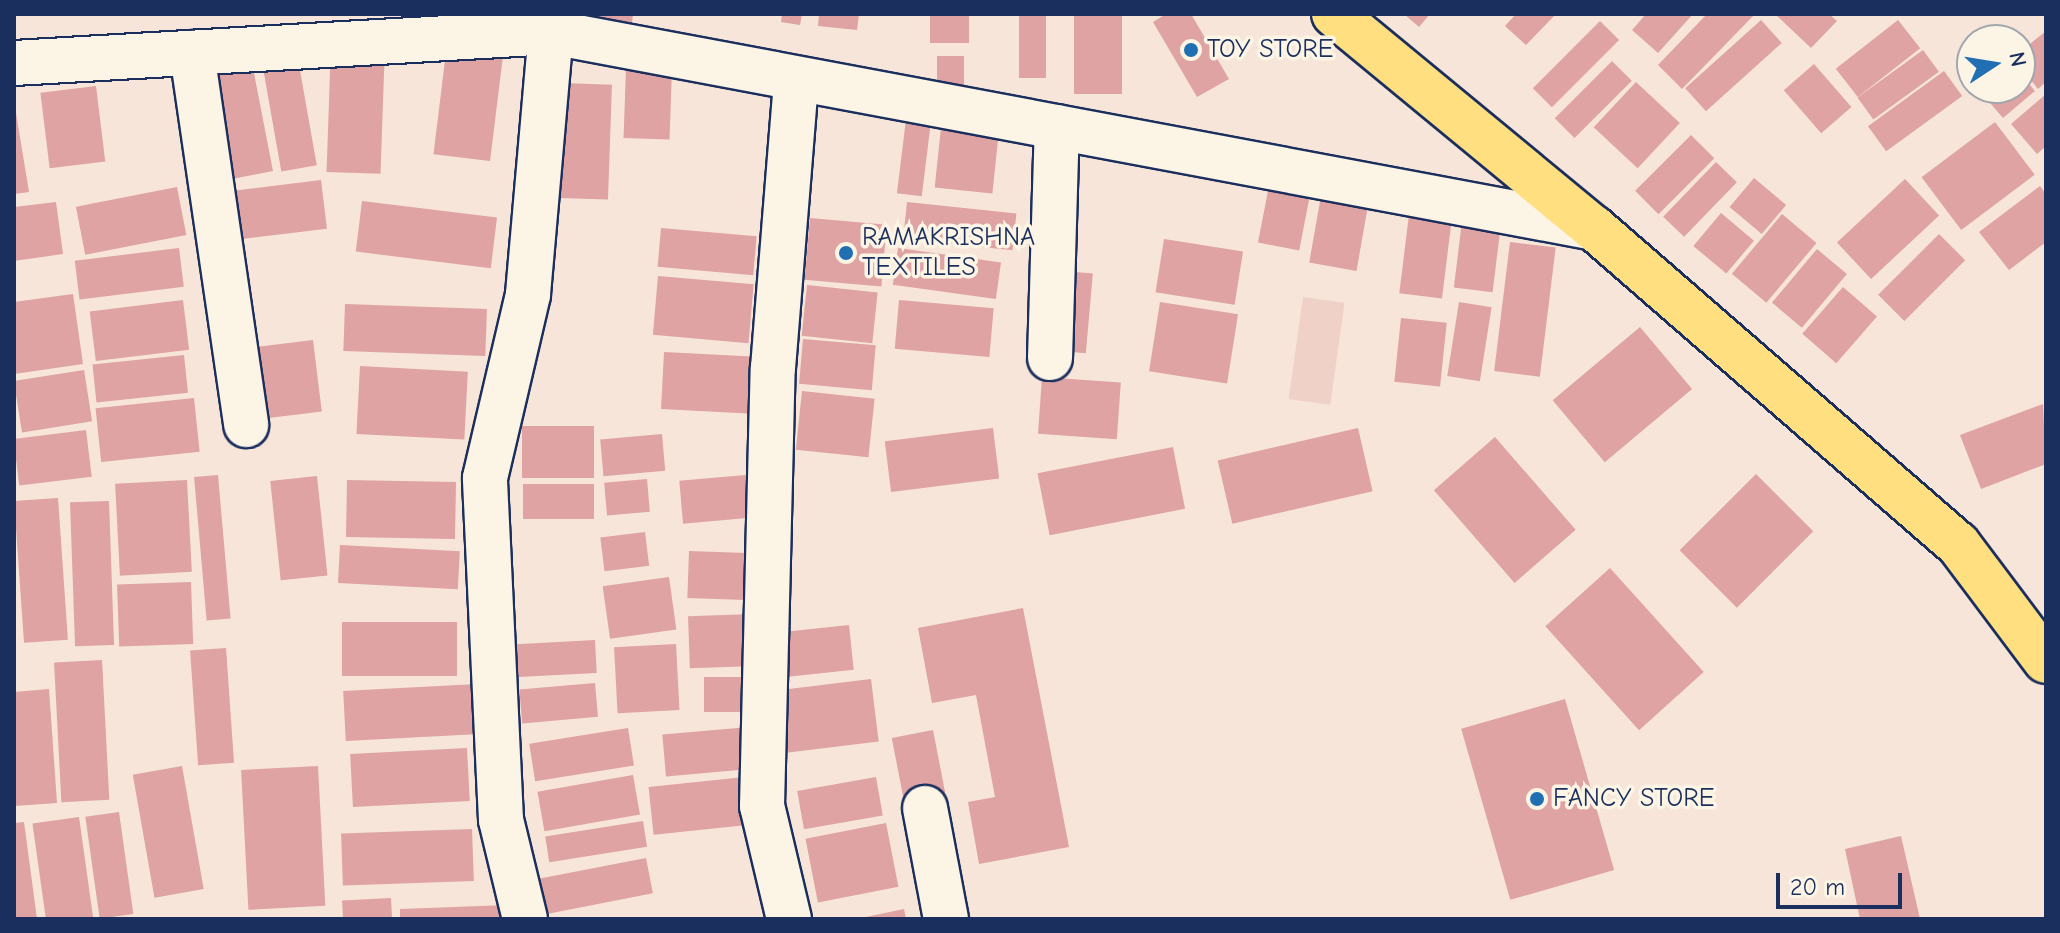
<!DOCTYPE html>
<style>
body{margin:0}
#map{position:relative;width:2060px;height:933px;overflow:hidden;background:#f6e5d8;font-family:"Comic Neue",sans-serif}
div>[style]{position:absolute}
.built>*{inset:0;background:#efd1c8;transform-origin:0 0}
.building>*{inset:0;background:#dea3a2;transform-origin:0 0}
.roads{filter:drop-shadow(2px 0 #1b2f5e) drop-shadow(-2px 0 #1b2f5e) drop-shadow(0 2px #1b2f5e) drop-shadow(0 -2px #1b2f5e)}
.minor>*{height:44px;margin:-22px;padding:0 22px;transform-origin:22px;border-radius:22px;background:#fcf5e5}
.tertiary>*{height:44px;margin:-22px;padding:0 22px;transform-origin:22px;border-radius:22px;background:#fcf5e5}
.primary>*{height:44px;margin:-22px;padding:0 22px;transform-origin:22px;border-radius:22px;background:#ffdf80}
.dots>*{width:22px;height:22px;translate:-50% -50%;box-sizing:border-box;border:4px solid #fcf5e5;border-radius:50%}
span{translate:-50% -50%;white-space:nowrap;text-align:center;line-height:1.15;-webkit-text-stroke:7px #fcf5e5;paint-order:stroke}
.poi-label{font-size:26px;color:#1b2f5e}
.left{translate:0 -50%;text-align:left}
.frame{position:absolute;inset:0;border:16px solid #1b2f5e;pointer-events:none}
.north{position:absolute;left:1956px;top:24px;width:80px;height:80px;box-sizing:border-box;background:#fcf5e5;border:2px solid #a2a6af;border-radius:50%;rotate:78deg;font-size:22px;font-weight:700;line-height:32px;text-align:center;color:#1b2f5e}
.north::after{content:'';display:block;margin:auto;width:28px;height:36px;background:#1f6fb2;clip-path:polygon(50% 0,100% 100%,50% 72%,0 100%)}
.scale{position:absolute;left:1776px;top:873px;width:126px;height:36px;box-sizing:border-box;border:4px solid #1b2f5e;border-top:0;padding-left:10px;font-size:24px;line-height:28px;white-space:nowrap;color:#1b2f5e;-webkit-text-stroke:6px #fcf5e5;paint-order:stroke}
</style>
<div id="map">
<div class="built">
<i style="left:1303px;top:297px;width:42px;height:103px;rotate:8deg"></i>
</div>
<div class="building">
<i style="clip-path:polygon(593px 14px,633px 14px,631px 31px,592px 25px)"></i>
<i style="clip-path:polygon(782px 14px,802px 14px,800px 25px,781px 22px)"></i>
<i style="clip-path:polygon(819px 14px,859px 14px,857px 30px,818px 26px)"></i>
<i style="left:930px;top:14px;width:39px;height:29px"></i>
<i style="left:1019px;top:14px;width:27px;height:64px"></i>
<i style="left:1074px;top:14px;width:48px;height:80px"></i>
<i style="clip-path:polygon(1166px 14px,1191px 14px,1229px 79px,1197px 97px,1153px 22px)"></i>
<i style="clip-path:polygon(1404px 14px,1430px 14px,1419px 27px)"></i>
<i style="clip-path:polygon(1516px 14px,1556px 14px,1526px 45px,1505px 26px)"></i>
<i style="clip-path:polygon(1646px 14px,1693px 14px,1658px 53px,1632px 30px)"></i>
<i style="clip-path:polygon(1707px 14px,1755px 14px,1682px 89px,1658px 65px)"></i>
<i style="clip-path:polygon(1775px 14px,1829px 14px,1837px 21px,1811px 48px)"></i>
<i style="left:1761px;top:20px;width:31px;height:102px;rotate:48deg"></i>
<i style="left:1898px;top:20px;width:36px;height:79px;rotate:52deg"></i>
<i style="left:1600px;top:21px;width:27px;height:95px;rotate:45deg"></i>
<i style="clip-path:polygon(2046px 31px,2046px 82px,2038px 89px,2020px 66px,2020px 52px)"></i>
<i style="left:331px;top:44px;width:54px;height:128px;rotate:2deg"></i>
<i style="left:447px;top:44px;width:57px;height:111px;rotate:7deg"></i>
<i style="left:1923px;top:50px;width:27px;height:81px;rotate:54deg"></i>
<i style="left:937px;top:56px;width:27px;height:33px"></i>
<i style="left:298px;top:59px;width:108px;height:36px;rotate:80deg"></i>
<i style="left:1612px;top:61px;width:28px;height:81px;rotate:45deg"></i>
<i style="left:252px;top:63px;width:110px;height:39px;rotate:79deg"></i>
<i style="left:1814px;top:64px;width:57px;height:40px;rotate:49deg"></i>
<i style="left:626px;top:68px;width:46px;height:70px;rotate:2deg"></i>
<i style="left:1944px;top:71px;width:31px;height:94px;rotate:54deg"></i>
<i style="clip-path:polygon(2020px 73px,2035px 91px,2003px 118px,1979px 90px,2020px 88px)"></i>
<i style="left:1636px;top:82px;width:60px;height:62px;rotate:43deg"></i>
<i style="left:564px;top:83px;width:48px;height:115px;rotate:2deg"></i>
<i style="left:96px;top:86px;width:76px;height:56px;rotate:83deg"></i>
<i style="clip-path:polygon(2046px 94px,2046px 146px,2037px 154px,2011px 124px)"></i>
<i style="left:909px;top:95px;width:25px;height:99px;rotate:7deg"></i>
<i style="left:944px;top:99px;width:58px;height:89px;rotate:6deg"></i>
<i style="clip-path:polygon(16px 113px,29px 192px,14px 194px,14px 114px)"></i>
<i style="left:1995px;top:122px;width:66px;height:92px;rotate:53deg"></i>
<i style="left:1691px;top:135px;width:33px;height:79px;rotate:45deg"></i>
<i style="left:1274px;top:160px;width:42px;height:84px;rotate:11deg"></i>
<i style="left:1716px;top:162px;width:29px;height:76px;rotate:44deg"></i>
<i style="left:1325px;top:173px;width:48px;height:91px;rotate:10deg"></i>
<i style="left:1754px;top:178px;width:42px;height:38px;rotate:40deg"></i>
<i style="left:1905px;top:179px;width:50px;height:93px;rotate:47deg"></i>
<i style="left:321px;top:180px;width:49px;height:88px;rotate:83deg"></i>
<i style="clip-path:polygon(2040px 186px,2046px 194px,2046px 242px,2009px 270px,1979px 232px)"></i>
<i style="left:177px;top:187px;width:49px;height:103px;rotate:79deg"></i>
<i style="left:1412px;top:190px;width:43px;height:104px;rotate:7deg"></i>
<i style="left:362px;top:201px;width:136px;height:51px;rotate:7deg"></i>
<i style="clip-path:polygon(56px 202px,63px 254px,14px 261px,14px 207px)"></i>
<i style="left:907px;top:202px;width:110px;height:37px;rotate:6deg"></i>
<i style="left:1463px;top:213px;width:39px;height:75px;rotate:7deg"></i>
<i style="left:1721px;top:213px;width:43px;height:43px;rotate:40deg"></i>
<i style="left:1782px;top:214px;width:45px;height:78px;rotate:40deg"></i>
<i style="left:810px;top:218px;width:77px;height:62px;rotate:5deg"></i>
<i style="left:661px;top:228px;width:96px;height:39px;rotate:5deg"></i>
<i style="left:1939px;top:234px;width:37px;height:86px;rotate:45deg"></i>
<i style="left:1164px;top:239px;width:80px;height:54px;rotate:9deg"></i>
<i style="left:1510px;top:242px;width:46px;height:130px;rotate:7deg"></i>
<i style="left:179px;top:248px;width:39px;height:105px;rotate:83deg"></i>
<i style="left:898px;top:248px;width:104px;height:37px;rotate:8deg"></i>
<i style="left:1817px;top:249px;width:39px;height:70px;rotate:40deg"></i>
<i style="left:1041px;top:269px;width:52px;height:80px;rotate:5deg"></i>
<i style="left:658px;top:276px;width:96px;height:59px;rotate:5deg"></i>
<i style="left:807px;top:285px;width:71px;height:51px;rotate:6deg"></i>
<i style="left:1843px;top:287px;width:45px;height:62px;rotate:41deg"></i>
<i style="clip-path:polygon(73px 294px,83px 364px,14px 374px,14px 302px)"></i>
<i style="left:183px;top:300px;width:50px;height:94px;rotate:83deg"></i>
<i style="left:899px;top:300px;width:95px;height:49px;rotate:5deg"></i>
<i style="left:1160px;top:302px;width:79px;height:70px;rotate:9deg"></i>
<i style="left:1459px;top:302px;width:33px;height:75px;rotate:9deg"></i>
<i style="left:345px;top:304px;width:142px;height:47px;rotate:2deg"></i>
<i style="left:1401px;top:318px;width:46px;height:64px;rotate:6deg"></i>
<i style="left:1640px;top:327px;width:81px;height:114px;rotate:50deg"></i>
<i style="left:803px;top:339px;width:73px;height:45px;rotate:5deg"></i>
<i style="left:313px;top:340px;width:72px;height:90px;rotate:83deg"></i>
<i style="left:664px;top:352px;width:87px;height:57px;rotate:3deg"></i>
<i style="left:184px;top:355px;width:38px;height:92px;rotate:84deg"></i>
<i style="left:360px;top:366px;width:108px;height:68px;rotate:3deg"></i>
<i style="left:84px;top:370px;width:52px;height:71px;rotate:81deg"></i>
<i style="left:1042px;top:377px;width:79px;height:57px;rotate:4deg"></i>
<i style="left:802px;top:391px;width:73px;height:59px;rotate:6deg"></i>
<i style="left:194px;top:398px;width:54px;height:99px;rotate:84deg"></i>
<i style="clip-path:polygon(2043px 404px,2046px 464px,1981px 489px,1960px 435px)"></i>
<i style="left:594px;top:426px;width:52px;height:72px;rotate:90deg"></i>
<i style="left:993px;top:428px;width:51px;height:109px;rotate:83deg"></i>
<i style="left:1358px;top:428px;width:65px;height:144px;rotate:77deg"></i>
<i style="left:86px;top:430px;width:47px;height:73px;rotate:83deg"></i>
<i style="left:662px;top:434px;width:37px;height:62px;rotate:85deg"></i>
<i style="left:1495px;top:437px;width:123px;height:81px;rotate:49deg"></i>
<i style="left:1173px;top:447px;width:63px;height:138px;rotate:79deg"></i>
<i style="left:757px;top:474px;width:43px;height:78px;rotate:85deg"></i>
<i style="left:1756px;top:474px;width:81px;height:108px;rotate:45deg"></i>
<i style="left:218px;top:475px;width:144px;height:24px;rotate:85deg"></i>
<i style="left:317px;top:476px;width:100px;height:47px;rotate:84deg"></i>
<i style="left:647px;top:479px;width:33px;height:43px;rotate:85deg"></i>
<i style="left:187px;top:480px;width:92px;height:72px;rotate:87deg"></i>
<i style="left:347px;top:480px;width:109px;height:57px;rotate:1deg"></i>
<i style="left:523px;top:484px;width:71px;height:35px"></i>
<i style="left:58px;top:498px;width:142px;height:44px;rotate:86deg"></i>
<i style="left:109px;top:501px;width:144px;height:39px;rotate:88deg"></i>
<i style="left:645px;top:532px;width:34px;height:45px;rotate:83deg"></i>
<i style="left:340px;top:545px;width:120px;height:38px;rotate:3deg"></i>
<i style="left:689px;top:551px;width:65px;height:47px;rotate:2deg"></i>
<i style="left:1610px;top:568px;width:140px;height:87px;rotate:48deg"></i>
<i style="left:669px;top:577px;width:53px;height:67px;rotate:82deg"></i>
<i style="left:191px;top:582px;width:62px;height:74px;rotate:88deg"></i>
<i style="clip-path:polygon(1023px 608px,1069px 847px,979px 864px,968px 802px,995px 797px,976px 695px,932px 703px,918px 628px)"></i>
<i style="left:754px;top:614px;width:52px;height:66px;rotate:88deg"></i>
<i style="left:342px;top:622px;width:115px;height:54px"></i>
<i style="left:849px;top:625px;width:45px;height:71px;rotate:84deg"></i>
<i style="left:595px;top:640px;width:33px;height:79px;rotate:87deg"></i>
<i style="left:676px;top:644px;width:66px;height:62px;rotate:87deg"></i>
<i style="left:226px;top:648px;width:115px;height:36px;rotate:86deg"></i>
<i style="left:102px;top:660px;width:140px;height:48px;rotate:87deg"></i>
<i style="left:704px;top:677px;width:47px;height:35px"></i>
<i style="left:871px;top:679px;width:63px;height:91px;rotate:83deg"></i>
<i style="left:595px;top:683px;width:34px;height:76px;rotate:85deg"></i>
<i style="left:477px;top:684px;width:50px;height:134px;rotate:87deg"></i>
<i style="clip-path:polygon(49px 689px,57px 803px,14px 806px,14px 692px)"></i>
<i style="left:1565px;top:699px;width:178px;height:108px;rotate:74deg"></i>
<i style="left:749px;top:727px;width:42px;height:87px;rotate:85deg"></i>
<i style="left:628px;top:728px;width:38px;height:100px;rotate:81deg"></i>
<i style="left:933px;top:730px;width:150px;height:42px;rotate:79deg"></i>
<i style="left:467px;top:748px;width:53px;height:117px;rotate:87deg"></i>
<i style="left:182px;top:766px;width:125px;height:50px;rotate:80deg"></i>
<i style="left:318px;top:766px;width:140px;height:77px;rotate:87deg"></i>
<i style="left:633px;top:775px;width:40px;height:97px;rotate:80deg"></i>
<i style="left:754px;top:776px;width:48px;height:106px;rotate:84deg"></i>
<i style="left:876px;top:777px;width:39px;height:80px;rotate:80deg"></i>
<i style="left:119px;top:812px;width:103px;height:34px;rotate:82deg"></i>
<i style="left:79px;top:817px;width:103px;height:47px;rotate:82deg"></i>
<i style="left:643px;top:821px;width:26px;height:99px;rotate:81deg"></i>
<i style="clip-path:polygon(24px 822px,37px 919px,14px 919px,14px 823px)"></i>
<i style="left:886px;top:823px;width:65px;height:82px;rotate:79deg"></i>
<i style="left:472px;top:829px;width:52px;height:131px;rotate:88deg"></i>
<i style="clip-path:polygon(1901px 836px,1920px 919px,1860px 919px,1845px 849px)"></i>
<i style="left:646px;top:858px;width:36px;height:112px;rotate:79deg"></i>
<i style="left:391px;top:898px;width:21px;height:49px;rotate:87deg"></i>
<i style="clip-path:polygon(508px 905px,508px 919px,400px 919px,400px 909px)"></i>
<i style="clip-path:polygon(904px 909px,906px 919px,861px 919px,861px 918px)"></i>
</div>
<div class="roads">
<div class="minor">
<i style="left:192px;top:53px;width:376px;rotate:81.7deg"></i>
<i style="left:1050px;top:358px;width:231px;rotate:-88.3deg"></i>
<i style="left:925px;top:808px;width:113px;rotate:79.3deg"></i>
<i style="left:525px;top:919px;width:102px;rotate:-103.6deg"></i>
<i style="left:501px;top:820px;width:342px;rotate:-92.7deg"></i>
<i style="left:485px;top:478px;width:189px;rotate:-76.8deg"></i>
<i style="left:528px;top:294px;width:263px;rotate:-85deg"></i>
<i style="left:789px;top:919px;width:116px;rotate:-103.4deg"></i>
<i style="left:762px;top:806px;width:438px;rotate:-88.6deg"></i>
<i style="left:773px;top:368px;width:290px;rotate:-85.4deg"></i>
</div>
<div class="tertiary">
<i style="left:14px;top:63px;width:538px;rotate:-3.3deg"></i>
<i style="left:551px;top:32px;width:1061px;rotate:10.64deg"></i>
</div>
<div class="primary">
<i style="left:1334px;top:14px;width:337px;rotate:39.5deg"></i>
<i style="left:1594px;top:228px;width:482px;rotate:41deg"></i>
<i style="left:1958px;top:544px;width:146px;rotate:53.1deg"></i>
</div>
</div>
<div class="dots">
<i style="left:1191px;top:50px;background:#1f6fb2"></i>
<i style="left:846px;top:253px;background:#1f6fb2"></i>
<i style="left:1537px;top:799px;background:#1f6fb2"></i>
</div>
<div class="poi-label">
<span class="left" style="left:1207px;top:50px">TOY STORE</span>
<span class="left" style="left:862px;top:253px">RAMAKRISHNA<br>TEXTILES</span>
<span class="left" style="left:1553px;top:799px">FANCY STORE</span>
</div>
<div class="frame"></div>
<div class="north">N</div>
<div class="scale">20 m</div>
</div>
